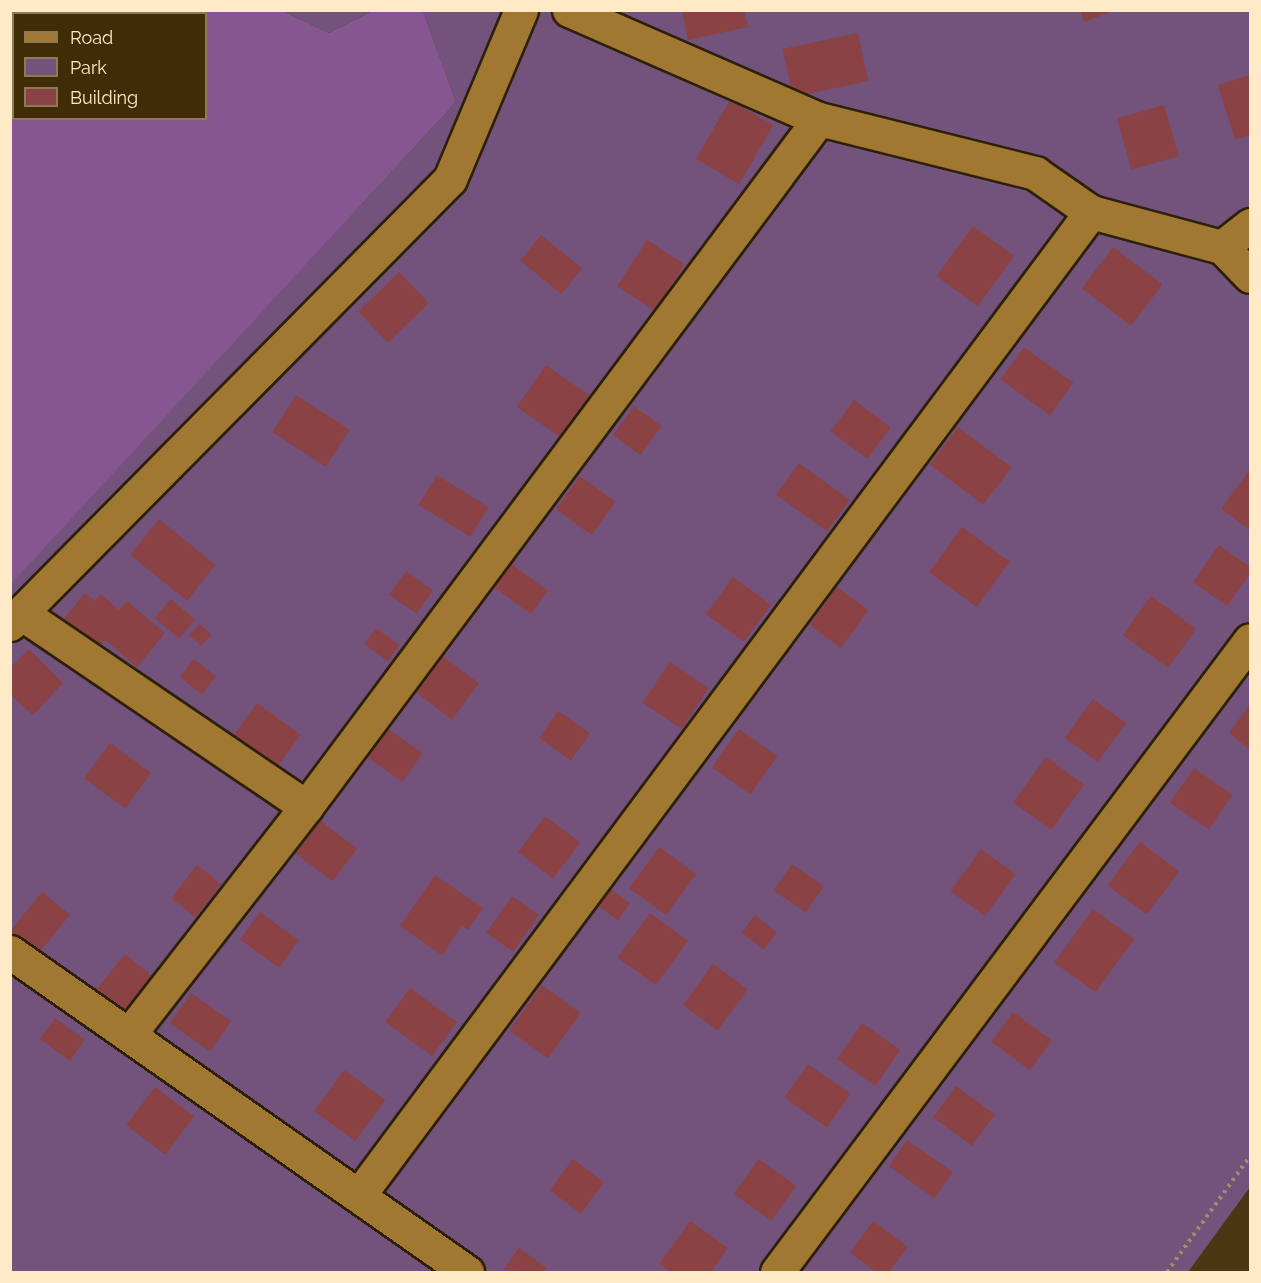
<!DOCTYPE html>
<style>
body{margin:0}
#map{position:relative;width:1261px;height:1283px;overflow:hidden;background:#4c3712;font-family:Raleway,sans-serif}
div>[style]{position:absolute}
.green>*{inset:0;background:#73527b}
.forest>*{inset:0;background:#855690}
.building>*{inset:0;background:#8b4245;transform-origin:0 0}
.path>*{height:4px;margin-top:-2px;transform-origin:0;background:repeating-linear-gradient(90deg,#a18c68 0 3px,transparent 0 7.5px)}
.roads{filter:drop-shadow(2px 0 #2c200a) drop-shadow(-2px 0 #2c200a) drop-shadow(0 2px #2c200a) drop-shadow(0 -2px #2c200a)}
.minor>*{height:33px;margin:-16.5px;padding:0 16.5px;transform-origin:16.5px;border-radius:16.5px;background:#a07832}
span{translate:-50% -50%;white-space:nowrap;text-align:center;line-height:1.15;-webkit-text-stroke:6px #412d05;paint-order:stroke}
.frame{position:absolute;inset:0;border:12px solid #ffeac8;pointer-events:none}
.legend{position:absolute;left:12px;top:12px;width:195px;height:108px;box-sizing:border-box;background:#412d05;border:2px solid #8d7953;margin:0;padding:8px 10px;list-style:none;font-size:18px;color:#ffeac8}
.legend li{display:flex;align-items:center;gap:12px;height:30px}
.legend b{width:30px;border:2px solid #8d7953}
</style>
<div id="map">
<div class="green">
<i style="clip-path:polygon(283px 11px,372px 11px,329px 33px)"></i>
<i style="clip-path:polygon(423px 11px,1250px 11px,1250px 1187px,1188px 1272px,11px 1272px,10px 584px,456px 102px)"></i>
</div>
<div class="forest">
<i style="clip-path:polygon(evenodd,11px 10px,283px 11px,329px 33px,372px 11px,423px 11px,456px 102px,11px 584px,11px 10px,14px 14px,206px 14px,206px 118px,14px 118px,14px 14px)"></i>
</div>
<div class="building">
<i style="clip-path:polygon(682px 10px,744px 10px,748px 27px,688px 40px)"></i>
<i style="clip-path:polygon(1080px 10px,1113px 10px,1113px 11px,1084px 22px)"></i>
<i style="left:858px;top:33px;width:49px;height:77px;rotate:78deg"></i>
<i style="clip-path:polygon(1250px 75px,1250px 135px,1235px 140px,1218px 85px)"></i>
<i style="left:730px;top:100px;width:50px;height:68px;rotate:30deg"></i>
<i style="left:1164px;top:105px;width:53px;height:49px;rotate:74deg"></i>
<i style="left:973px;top:226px;width:51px;height:62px;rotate:36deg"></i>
<i style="left:541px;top:235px;width:53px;height:33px;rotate:39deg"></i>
<i style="left:647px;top:240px;width:45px;height:55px;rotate:33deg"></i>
<i style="left:1113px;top:247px;width:62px;height:52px;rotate:37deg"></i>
<i style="left:399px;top:272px;width:43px;height:57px;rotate:46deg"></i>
<i style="left:1024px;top:347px;width:61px;height:40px;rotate:36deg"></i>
<i style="left:546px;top:365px;width:55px;height:51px;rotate:35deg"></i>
<i style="left:296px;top:395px;width:64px;height:44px;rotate:33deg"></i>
<i style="left:854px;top:400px;width:46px;height:39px;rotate:37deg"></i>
<i style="left:634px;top:406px;width:34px;height:36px;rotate:36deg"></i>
<i style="left:958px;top:427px;width:67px;height:47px;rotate:37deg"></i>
<i style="left:799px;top:463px;width:63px;height:39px;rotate:36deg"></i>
<i style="clip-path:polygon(1250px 469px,1250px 530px,1221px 509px)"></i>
<i style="left:437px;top:475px;width:61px;height:35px;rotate:32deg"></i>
<i style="left:580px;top:476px;width:44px;height:41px;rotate:36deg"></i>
<i style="left:159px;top:519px;width:73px;height:46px;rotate:39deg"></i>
<i style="left:962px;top:527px;width:59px;height:56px;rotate:36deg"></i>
<i style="clip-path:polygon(1219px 545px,1250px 567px,1250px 574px,1227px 606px,1193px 582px)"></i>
<i style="left:510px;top:563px;width:47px;height:29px;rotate:36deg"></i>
<i style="left:406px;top:571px;width:33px;height:29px;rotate:35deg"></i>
<i style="left:733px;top:577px;width:47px;height:46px;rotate:36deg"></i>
<i style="left:837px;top:587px;width:39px;height:47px;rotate:36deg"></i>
<i style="clip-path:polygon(85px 593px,95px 601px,101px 594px,119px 610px,127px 601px,165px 633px,137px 667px,105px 640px,97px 650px,62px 621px)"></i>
<i style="left:1151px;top:596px;width:56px;height:48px;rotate:36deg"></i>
<i style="left:171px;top:599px;width:32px;height:25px;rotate:41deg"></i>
<i style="left:199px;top:624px;width:16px;height:15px;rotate:40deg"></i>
<i style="left:376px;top:628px;width:29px;height:20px;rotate:36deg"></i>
<i style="clip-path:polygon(29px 649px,63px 683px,33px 715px,10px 694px,10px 668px)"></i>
<i style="left:436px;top:651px;width:54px;height:45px;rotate:37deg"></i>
<i style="left:194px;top:659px;width:28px;height:23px;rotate:38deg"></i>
<i style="left:670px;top:662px;width:47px;height:49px;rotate:34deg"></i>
<i style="left:1093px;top:699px;width:41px;height:48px;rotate:36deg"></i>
<i style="left:257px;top:703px;width:54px;height:42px;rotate:36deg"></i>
<i style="clip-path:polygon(1250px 704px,1250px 750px,1229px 733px)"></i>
<i style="left:558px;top:711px;width:39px;height:33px;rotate:35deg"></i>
<i style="left:384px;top:726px;width:47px;height:35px;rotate:35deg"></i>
<i style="left:739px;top:729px;width:47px;height:47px;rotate:35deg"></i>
<i style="left:110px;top:743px;width:51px;height:44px;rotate:36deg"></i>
<i style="left:1046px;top:757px;width:47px;height:56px;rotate:36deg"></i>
<i style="left:1194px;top:768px;width:47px;height:42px;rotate:35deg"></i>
<i style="left:545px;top:816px;width:44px;height:45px;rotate:37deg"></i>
<i style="left:318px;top:819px;width:49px;height:41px;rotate:37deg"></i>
<i style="left:1140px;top:842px;width:49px;height:54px;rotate:37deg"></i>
<i style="left:659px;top:847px;width:46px;height:51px;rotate:36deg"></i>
<i style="left:981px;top:849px;width:43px;height:52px;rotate:36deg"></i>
<i style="left:792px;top:864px;width:39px;height:32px;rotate:35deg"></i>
<i style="left:197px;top:865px;width:31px;height:42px;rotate:38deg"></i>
<i style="clip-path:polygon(435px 875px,483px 908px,468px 930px,462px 926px,442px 955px,400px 926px)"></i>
<i style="left:605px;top:885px;width:31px;height:21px;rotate:36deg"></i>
<i style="left:42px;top:892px;width:36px;height:50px;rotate:39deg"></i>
<i style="left:512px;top:896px;width:33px;height:45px;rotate:35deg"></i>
<i style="left:1093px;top:909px;width:51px;height:66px;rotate:36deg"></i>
<i style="left:260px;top:912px;width:48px;height:34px;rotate:36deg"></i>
<i style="left:650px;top:913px;width:47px;height:55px;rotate:36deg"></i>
<i style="left:755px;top:915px;width:28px;height:22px;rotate:38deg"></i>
<i style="left:125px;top:954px;width:36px;height:45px;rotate:39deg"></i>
<i style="left:713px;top:964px;width:43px;height:51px;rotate:36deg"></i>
<i style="left:542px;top:985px;width:48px;height:56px;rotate:36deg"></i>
<i style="left:410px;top:988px;width:58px;height:42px;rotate:36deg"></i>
<i style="left:191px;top:993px;width:49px;height:37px;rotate:35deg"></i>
<i style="left:1013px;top:1012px;width:48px;height:37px;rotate:36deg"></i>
<i style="left:55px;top:1018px;width:37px;height:26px;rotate:36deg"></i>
<i style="left:862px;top:1023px;width:47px;height:44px;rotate:35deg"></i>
<i style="left:808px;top:1064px;width:52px;height:41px;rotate:35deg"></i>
<i style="left:344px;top:1070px;width:51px;height:51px;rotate:36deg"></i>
<i style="left:956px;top:1086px;width:48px;height:39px;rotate:36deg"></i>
<i style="left:155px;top:1087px;width:49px;height:48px;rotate:37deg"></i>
<i style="left:907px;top:1140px;width:56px;height:32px;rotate:35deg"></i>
<i style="left:573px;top:1159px;width:39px;height:39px;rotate:37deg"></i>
<i style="left:759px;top:1159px;width:46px;height:43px;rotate:36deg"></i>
<i style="clip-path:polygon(690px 1221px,728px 1248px,711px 1272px,671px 1272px,659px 1264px)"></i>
<i style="clip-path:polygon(873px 1221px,908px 1247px,889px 1272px,876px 1272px,850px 1253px)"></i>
<i style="clip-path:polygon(519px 1248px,547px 1268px,543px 1272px,503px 1270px)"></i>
</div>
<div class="path">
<i style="left:1167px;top:1272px;width:143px;rotate:-54.4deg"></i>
</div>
<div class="roads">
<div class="minor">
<i style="left:569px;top:10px;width:273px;rotate:23.6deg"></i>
<i style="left:819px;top:119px;width:223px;rotate:14deg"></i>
<i style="left:1035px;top:173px;width:68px;rotate:34.9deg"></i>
<i style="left:1091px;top:212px;width:136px;rotate:15deg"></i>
<i style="left:1222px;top:247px;width:36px;rotate:-38deg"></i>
<i style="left:1222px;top:247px;width:40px;rotate:46deg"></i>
<i style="left:21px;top:613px;width:345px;rotate:34.2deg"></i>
<i style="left:10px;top:624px;width:626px;rotate:-45.32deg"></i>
<i style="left:450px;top:179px;width:183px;rotate:-67.2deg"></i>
<i style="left:10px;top:952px;width:558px;rotate:35deg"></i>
<i style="left:130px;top:1033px;width:286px;rotate:-52.1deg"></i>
<i style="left:306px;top:807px;width:858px;rotate:-53.29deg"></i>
<i style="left:359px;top:1195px;width:1226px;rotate:-53.33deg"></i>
<i style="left:777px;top:1272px;width:789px;rotate:-53.19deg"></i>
</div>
</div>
<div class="frame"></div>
<ul class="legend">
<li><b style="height:8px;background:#a07832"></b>Road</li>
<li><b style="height:16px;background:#73527b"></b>Park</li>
<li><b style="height:16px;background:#8b4245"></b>Building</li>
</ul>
</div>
